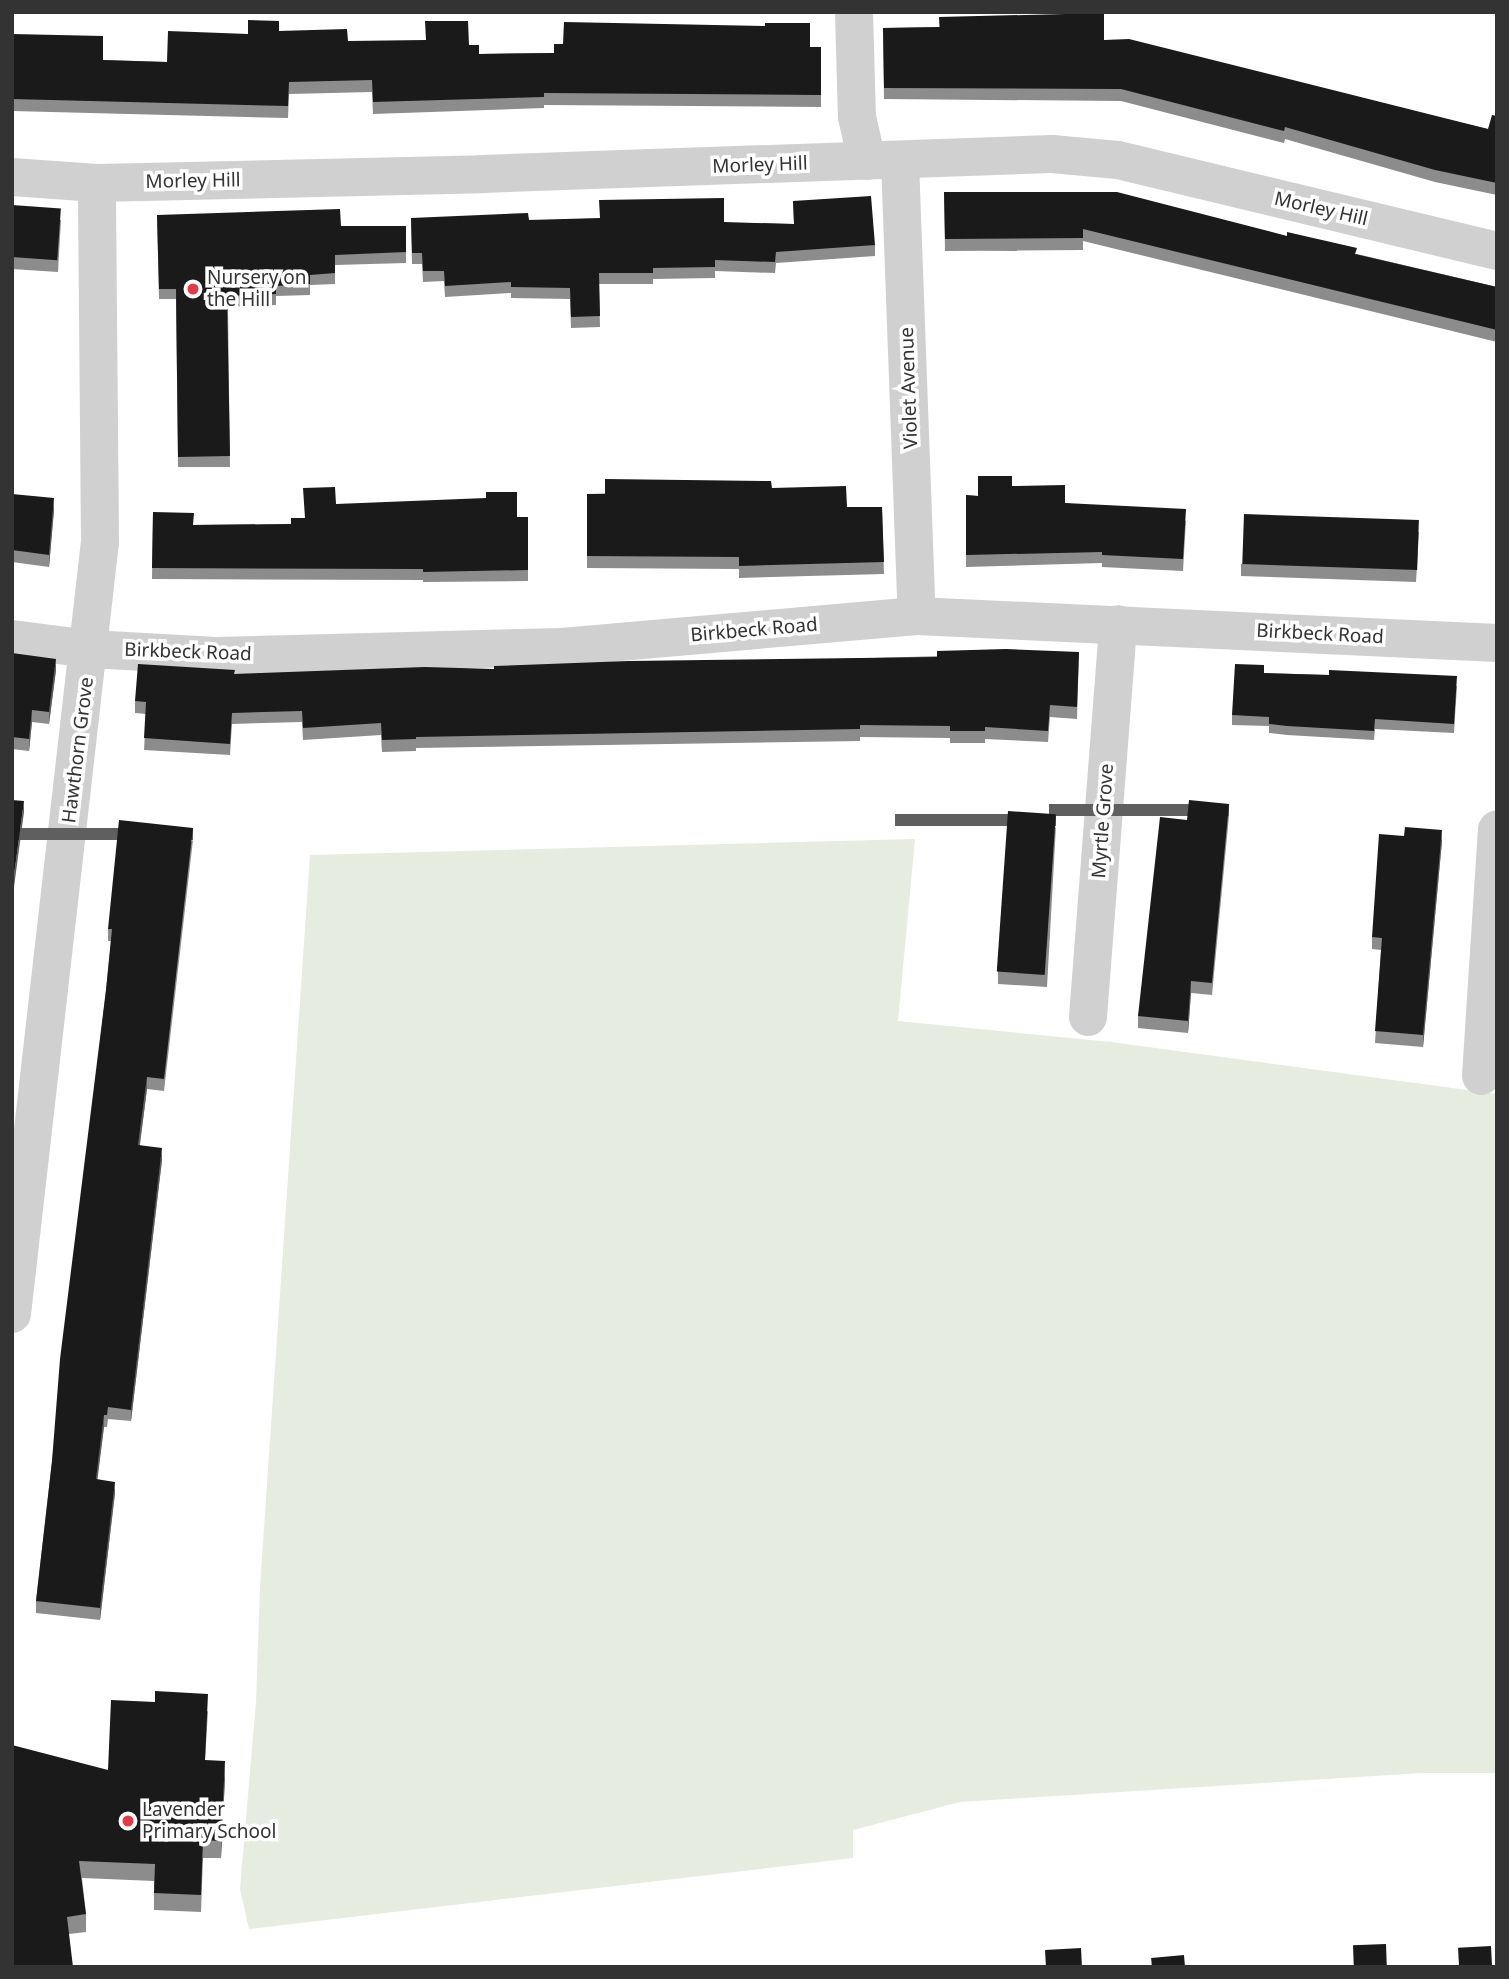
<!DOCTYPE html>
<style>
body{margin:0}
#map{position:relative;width:1509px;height:1979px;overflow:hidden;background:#fff;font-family:"Noto Sans",sans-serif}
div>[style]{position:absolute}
.green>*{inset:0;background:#e6ecdf}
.street>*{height:38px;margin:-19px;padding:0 19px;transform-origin:19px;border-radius:19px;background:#d0d0d0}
.wall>*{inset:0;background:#8c8c8c}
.shaded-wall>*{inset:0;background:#5f5f5f;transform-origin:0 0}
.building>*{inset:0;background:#1a1a1a;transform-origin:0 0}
.dots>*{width:19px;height:19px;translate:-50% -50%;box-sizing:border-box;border:4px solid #fff;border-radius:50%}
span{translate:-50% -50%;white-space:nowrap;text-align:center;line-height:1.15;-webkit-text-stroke:7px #fff;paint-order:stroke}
.street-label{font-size:19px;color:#333}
.poi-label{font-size:19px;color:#333}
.left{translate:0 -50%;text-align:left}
.frame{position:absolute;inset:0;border:14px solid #333;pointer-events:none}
</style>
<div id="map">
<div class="green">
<i style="clip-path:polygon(915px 839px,898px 1021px,1111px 1042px,1497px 1094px,1497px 1773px,1422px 1773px,960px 1802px,853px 1830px,853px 1858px,249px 1929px,240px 1889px,256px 1702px,260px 1587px,310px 855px)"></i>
</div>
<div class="street">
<i style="left:854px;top:12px;width:105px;rotate:88.4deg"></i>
<i style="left:857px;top:117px;width:45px;rotate:77.2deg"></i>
<i style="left:900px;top:161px;width:455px;rotate:87.9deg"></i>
<i style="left:12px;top:177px;width:85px;rotate:4deg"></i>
<i style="left:97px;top:183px;width:385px;rotate:-1.3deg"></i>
<i style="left:482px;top:174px;width:570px;rotate:-2.01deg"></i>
<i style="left:1052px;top:154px;width:66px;rotate:5.2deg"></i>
<i style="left:1118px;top:160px;width:390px;rotate:13.5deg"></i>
<i style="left:12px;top:639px;width:79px;rotate:7.3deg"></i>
<i style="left:90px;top:649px;width:126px;rotate:3.2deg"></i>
<i style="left:216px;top:656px;width:346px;rotate:-1.5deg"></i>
<i style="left:562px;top:647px;width:356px;rotate:-5deg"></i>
<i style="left:917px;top:616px;width:581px;rotate:2.67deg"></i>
<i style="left:1088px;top:1017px;width:394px;rotate:-85.6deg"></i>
<i style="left:1481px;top:1076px;width:247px;rotate:-86.3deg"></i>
<i style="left:12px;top:1314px;width:777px;rotate:-83.5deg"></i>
<i style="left:100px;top:542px;width:359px;rotate:-90.5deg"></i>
</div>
<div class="wall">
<i style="clip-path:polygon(939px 17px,1104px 40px,1488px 129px,1497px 116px,1497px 195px,1435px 182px,1285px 139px,1284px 143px,1121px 101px,884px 99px,883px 28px,939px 27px)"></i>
<i style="clip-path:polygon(279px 31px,348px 41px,469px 45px,479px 54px,554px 53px,821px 47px,821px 107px,544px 105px,544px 108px,373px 114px,372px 92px,289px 94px,288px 118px,12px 111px,12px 34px,103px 60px,167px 62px,248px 34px)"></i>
<i style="clip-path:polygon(944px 192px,1357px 254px,1497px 287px,1497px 342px,1083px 241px,1083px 250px,945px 251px)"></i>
<i style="clip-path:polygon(793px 201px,875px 245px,875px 256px,776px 263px,775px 273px,715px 271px,715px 278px,653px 279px,653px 284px,599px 284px,600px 327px,571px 328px,570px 299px,511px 298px,511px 293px,445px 297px,444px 281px,423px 282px,422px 264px,412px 264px,411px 218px,794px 224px)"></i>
<i style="clip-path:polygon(12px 205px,61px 220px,58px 272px,12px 269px)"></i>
<i style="clip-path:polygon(157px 215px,341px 226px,406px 226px,406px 263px,335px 265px,335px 284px,310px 285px,310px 295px,276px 296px,276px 305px,228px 307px,230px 467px,178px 467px,176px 299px,159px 299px)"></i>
<i style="clip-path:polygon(1012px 486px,1065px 503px,1186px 521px,1183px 571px,1102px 567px,1102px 563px,966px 567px,966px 495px,978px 496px)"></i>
<i style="clip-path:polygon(772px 488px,847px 507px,882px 507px,884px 574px,739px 578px,739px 569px,587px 568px,587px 494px)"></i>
<i style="clip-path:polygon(12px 494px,54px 510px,49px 567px,12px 562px)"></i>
<i style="clip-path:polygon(336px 504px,517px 517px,528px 517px,528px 581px,423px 582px,423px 580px,152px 579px,153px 512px,193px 525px,291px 524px)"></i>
<i style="clip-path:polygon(1419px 532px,1416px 582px,1241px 576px,1241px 564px)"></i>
<i style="clip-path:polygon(1079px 652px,1077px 719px,1050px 717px,1048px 742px,985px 739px,985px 743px,950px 743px,950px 738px,860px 737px,860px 741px,416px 748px,416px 751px,382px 752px,381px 735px,303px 740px,302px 722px,232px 724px,230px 755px,144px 750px,146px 714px,135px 713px,135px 701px,235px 674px,494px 669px)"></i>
<i style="clip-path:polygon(12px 653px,56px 670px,49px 724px,32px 722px,29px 751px,12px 749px)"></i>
<i style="clip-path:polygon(1264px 673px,1329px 675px,1457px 686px,1454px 733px,1375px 729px,1374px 740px,1287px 735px,1269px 733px,1269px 726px,1232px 725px,1232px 715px)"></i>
<i style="clip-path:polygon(1229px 816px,1212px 995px,1191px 993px,1188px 1033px,1138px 1028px,1138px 1016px,1187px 820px)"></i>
<i style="clip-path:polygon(1056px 826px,1047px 987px,998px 984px,998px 972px)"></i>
<i style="clip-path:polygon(193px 840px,164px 1091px,147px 1089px,140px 1145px,162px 1160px,131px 1421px,108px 1419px,107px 1427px,104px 1427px,97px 1479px,115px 1493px,100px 1620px,36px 1613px,36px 1601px,106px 990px,111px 941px,108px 941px,108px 929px)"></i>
<i style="clip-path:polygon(1442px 841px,1423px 1047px,1375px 1043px,1381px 950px,1372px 949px,1372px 937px)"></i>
<i style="clip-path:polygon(208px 1711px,205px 1760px,225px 1778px,221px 1858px,203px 1858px,201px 1912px,154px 1910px,154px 1881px,82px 1878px,86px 1914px,86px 1932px,69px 1934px,12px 1967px,108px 1770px)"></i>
</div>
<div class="shaded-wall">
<i style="clip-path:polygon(54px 498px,54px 510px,49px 567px,49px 555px)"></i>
<i style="clip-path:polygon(56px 659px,56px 670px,49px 724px,49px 712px)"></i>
<i style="clip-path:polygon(32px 710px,32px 722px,29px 751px,29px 739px)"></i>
<i style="clip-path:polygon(24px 801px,24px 812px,12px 902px,12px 890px)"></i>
<i style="left:1229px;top:804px;width:12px;height:180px;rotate:90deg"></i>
<i style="left:1056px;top:814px;width:12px;height:161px;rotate:90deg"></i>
<i style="left:193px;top:828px;width:12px;height:253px;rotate:90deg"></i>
<i style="clip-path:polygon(1442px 830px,1442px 841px,1423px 1047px,1423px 1035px)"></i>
<i style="clip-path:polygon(1191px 981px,1191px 993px,1188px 1033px,1188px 1021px)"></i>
<i style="clip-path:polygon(147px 1077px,147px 1089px,138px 1157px,138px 1145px)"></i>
<i style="clip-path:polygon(162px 1148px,162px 1160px,131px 1421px,131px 1410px)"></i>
<i style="clip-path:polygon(104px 1415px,104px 1427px,96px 1491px,96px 1479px)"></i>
<i style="clip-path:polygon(115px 1482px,115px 1493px,100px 1620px,100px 1608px)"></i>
<i style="clip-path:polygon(225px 1761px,225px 1778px,221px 1858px,221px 1841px)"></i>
</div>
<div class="building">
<i style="clip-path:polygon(1104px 13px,1104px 40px,1129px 39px,1488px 129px,1492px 115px,1497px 116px,1497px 183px,1435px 170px,1285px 127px,1284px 131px,1121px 89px,884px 88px,883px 28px,940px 27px,939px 17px)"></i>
<i style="clip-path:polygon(248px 20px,279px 21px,279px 31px,347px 29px,348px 41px,426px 40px,425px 21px,468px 21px,469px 45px,479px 45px,479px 54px,554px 53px,554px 44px,563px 44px,564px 22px,765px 26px,765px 23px,810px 23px,810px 47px,821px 47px,821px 95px,544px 93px,544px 97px,373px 102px,372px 80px,289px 82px,288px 106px,12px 99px,12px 34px,103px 36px,103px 60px,167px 62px,168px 31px,248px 34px)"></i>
<i style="clip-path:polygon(944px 192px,1117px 192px,1287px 236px,1287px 232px,1357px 248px,1355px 254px,1497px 287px,1497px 330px,1083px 229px,1083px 238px,945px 239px)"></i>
<i style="clip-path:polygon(871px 196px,875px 245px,776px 252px,775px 262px,715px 260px,715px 267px,653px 268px,653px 273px,599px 273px,600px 316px,571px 317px,570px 288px,511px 287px,511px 282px,445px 286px,444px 271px,423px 271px,422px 253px,412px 253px,411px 218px,528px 213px,529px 220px,600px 218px,599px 200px,724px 198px,724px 222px,794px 224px,793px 201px)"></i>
<i style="left:12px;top:205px;width:49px;height:52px;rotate:4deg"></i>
<i style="clip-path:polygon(340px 209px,341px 226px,406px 226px,406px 252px,335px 255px,335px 273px,310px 275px,310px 284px,276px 286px,276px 294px,227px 296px,230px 456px,178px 457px,176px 289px,159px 289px,157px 215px)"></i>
<i style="clip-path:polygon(978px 476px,1012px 476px,1012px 486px,1065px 485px,1065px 503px,1186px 509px,1183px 559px,1102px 555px,1102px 552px,966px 555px,966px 495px,978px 496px)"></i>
<i style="clip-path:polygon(605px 479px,771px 481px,772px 488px,846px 486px,847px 507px,882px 507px,884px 562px,739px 566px,739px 557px,587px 556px,587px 494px,605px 494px)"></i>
<i style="clip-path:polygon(335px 487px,336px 504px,486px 498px,486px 492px,517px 492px,517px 517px,528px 517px,528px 570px,423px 572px,423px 569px,152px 568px,153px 512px,194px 513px,193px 525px,291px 524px,291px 518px,305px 518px,303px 488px)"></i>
<i style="clip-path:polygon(12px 494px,54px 498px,49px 555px,12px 550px)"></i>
<i style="left:1244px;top:514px;width:175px;height:50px;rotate:2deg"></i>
<i style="clip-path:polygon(1006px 649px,1079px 652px,1077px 707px,1050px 705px,1048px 731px,985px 727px,985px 731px,950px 731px,950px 726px,860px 725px,860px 729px,416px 737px,416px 739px,382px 740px,381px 723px,303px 728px,302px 711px,232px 713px,230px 744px,144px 738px,146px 702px,135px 701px,138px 664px,235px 670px,234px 674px,425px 667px,494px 669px,494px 666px,628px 661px,937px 657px,937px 651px)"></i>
<i style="clip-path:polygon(12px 653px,56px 659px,49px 712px,32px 710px,29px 739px,12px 737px)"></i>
<i style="clip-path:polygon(1235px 664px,1264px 665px,1264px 673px,1329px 675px,1329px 670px,1457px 676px,1454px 724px,1375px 719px,1374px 731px,1287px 726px,1269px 724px,1269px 717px,1232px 715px)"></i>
<i style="clip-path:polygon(12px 800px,24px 801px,12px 890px)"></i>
<i style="clip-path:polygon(1189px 800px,1229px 804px,1212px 983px,1191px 981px,1188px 1021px,1138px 1016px,1160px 817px,1187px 820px)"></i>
<i style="left:1008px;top:811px;width:48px;height:161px;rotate:4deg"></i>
<i style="clip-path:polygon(119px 820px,193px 828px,164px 1079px,147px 1077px,138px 1145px,162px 1148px,131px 1410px,108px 1407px,107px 1415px,104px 1415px,96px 1479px,115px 1482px,100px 1608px,36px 1601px,52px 1461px,60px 1359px,106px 990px,112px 929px,108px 929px)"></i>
<i style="clip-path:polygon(1405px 827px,1442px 830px,1423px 1035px,1375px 1031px,1382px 938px,1372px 937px,1379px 834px,1404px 836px)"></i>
<i style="clip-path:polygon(155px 1691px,208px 1694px,205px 1760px,225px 1761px,221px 1841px,203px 1840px,201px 1895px,154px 1893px,155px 1864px,79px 1861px,86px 1914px,67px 1917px,73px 1967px,12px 1967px,12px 1745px,108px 1770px,111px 1700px,155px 1702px)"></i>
<i style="left:1386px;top:1944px;width:23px;height:33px;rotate:88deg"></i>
<i style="left:1491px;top:1946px;width:21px;height:33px;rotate:87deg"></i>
<i style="left:1081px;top:1948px;width:19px;height:36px;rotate:87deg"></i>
<i style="left:1184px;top:1955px;width:12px;height:33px;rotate:85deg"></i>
</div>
<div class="dots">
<i style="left:193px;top:289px;background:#e63946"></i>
<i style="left:128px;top:1821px;background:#e63946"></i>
</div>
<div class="street-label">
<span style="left:760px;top:165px;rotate:-2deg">Morley Hill</span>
<span style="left:193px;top:181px;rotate:-1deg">Morley Hill</span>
<span style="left:1321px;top:209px;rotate:13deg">Morley Hill</span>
<span style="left:909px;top:388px;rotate:-92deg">Violet Avenue</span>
<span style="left:754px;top:630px;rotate:-5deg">Birkbeck Road</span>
<span style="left:1320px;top:634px;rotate:3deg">Birkbeck Road</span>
<span style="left:188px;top:652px;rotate:2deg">Birkbeck Road</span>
<span style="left:78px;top:750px;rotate:-83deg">Hawthorn Grove</span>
<span style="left:1103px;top:821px;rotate:-86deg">Myrtle Grove</span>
</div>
<div class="poi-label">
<span class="left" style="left:207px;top:289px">Nursery on<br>the Hill</span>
<span class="left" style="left:142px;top:1821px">Lavender<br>Primary School</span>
</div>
<div class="frame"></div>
</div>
